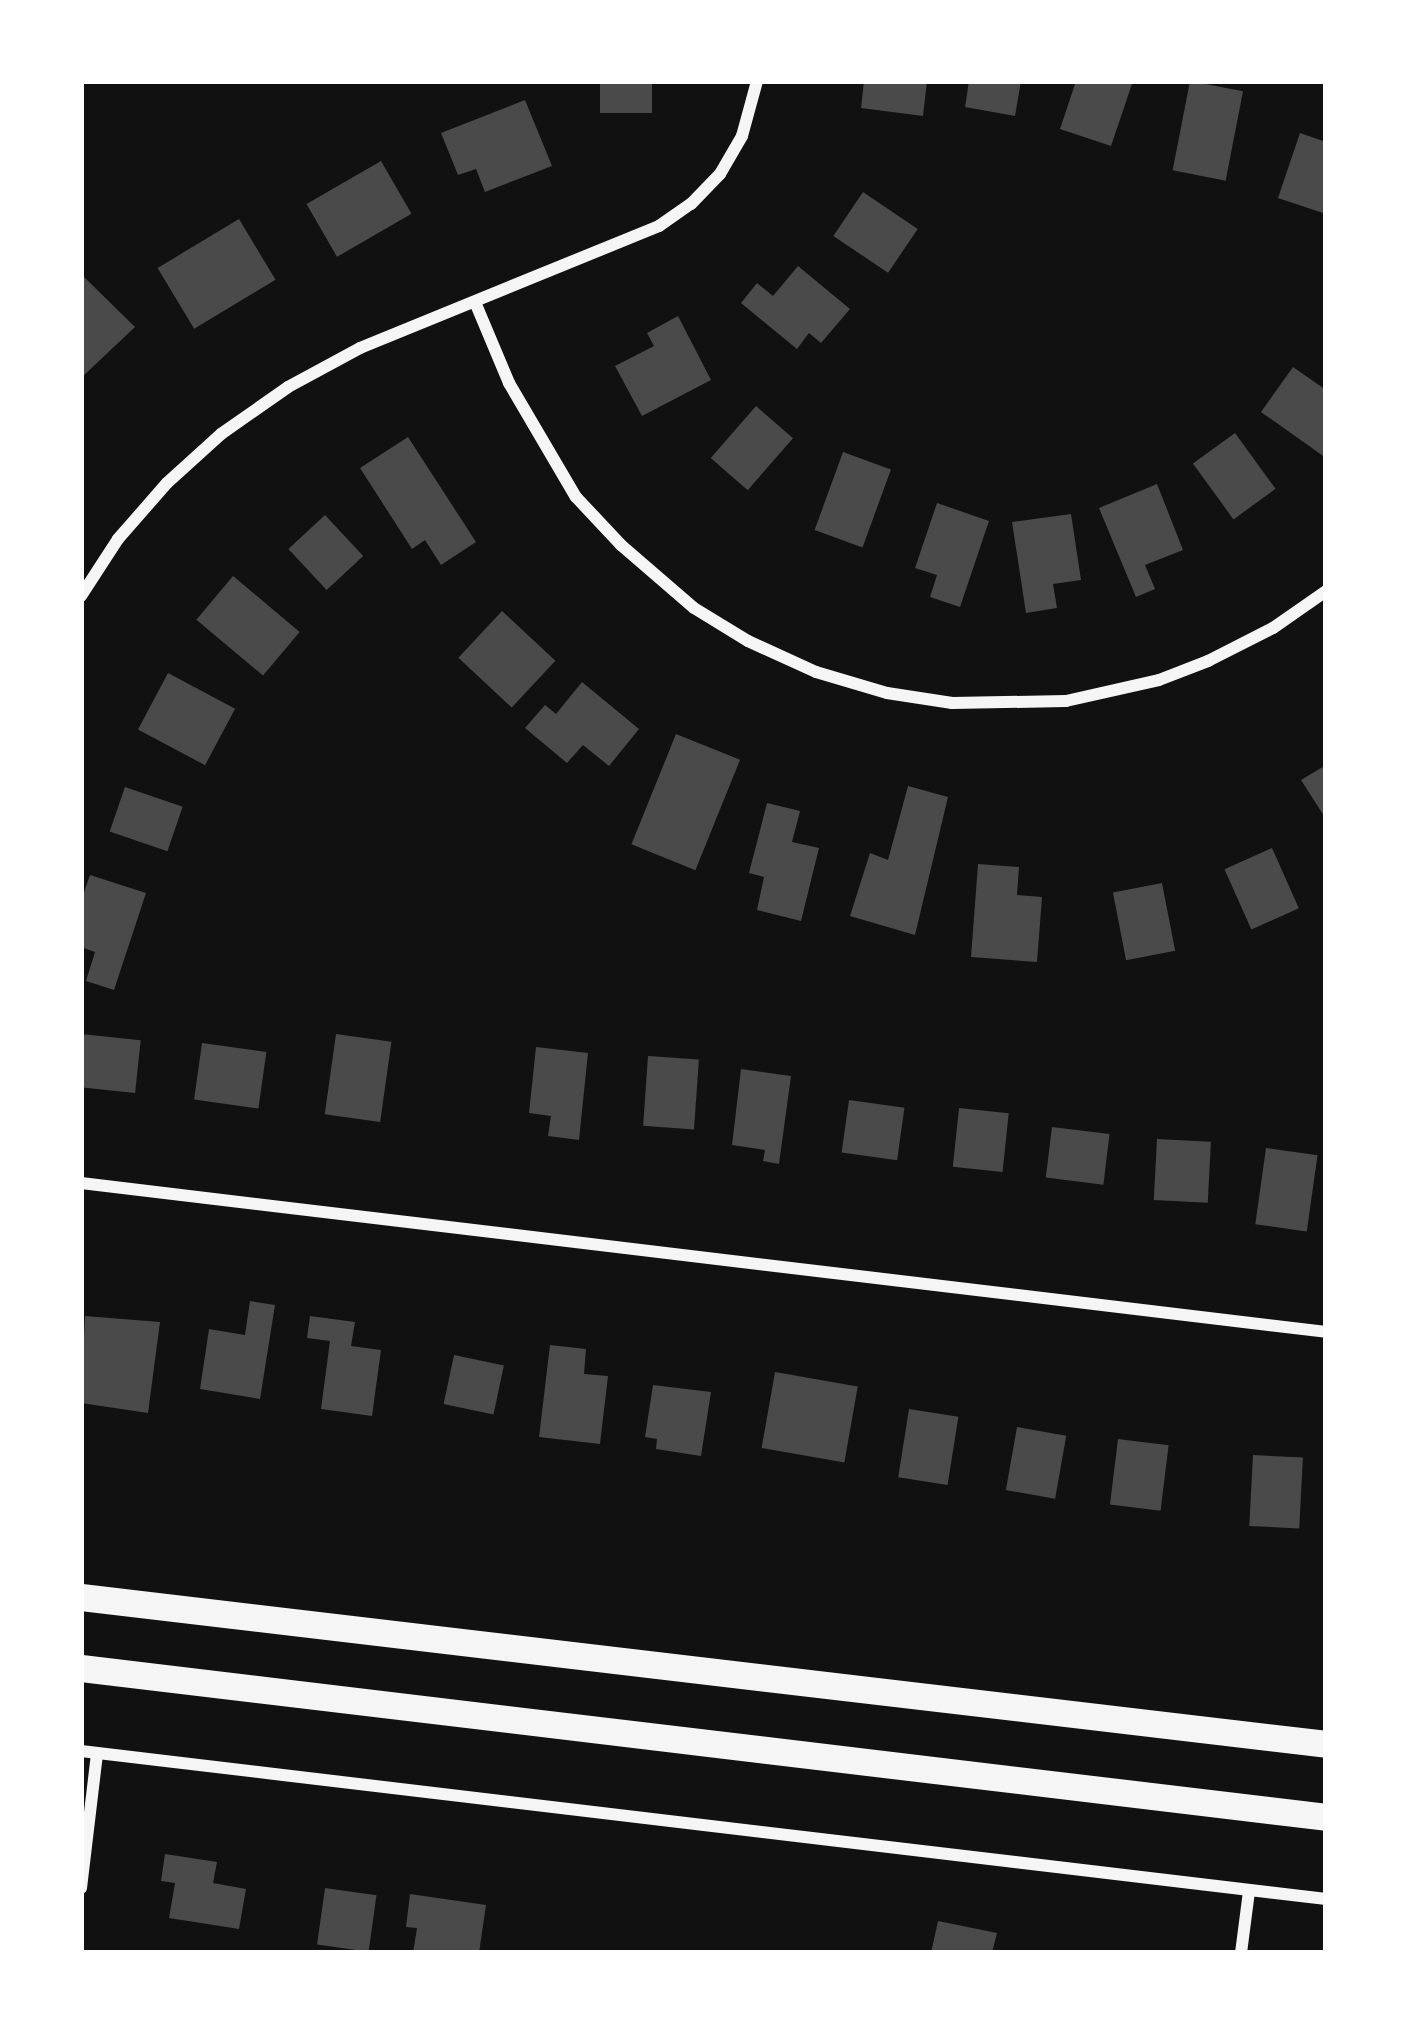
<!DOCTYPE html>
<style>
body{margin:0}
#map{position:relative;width:1407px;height:2034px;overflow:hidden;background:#111;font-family:Inter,sans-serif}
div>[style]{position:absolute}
.building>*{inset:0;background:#4a4a4a;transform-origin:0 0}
.minor>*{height:12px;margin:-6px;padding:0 6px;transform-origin:6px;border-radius:6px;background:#f5f5f5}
.trunk>*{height:27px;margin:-13.5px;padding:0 13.5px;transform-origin:13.5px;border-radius:13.5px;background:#f5f5f5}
span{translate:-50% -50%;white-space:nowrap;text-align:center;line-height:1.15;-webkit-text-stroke:9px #fff;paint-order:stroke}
.frame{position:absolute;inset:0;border:84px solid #fff;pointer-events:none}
</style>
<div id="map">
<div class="building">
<i style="left:600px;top:81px;width:52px;height:32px"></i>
<i style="clip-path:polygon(864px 81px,927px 81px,923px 116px,861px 108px)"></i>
<i style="clip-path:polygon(969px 81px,1021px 81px,1015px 116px,965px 107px)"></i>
<i style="clip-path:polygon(1076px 81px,1133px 81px,1111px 146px,1060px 129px)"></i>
<i style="left:1190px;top:81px;width:54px;height:91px;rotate:11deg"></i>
<i style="clip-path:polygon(525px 100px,552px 166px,485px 192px,476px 169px,458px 175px,441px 133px)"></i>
<i style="clip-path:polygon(1300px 133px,1326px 142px,1326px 214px,1278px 198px)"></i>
<i style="left:381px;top:161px;width:61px;height:86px;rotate:60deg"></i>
<i style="left:863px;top:192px;width:66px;height:53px;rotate:34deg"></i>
<i style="left:239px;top:219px;width:71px;height:95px;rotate:59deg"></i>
<i style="clip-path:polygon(798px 266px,850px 309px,821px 343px,809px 333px,797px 349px,741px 303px,757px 283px,773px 296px)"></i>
<i style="clip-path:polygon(81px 274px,135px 327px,81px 378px)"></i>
<i style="clip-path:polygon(678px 316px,711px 380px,642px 416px,615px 366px,654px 346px,647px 333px)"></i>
<i style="clip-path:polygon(1293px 367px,1326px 390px,1326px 458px,1261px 412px)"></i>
<i style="left:756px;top:406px;width:49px;height:69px;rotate:41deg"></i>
<i style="left:1235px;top:433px;width:69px;height:52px;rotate:54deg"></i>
<i style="clip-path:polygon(408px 437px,476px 542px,441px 565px,425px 540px,412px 549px,360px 468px)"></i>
<i style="left:843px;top:452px;width:51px;height:83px;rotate:20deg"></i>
<i style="clip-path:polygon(1157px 484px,1183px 550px,1145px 565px,1155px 589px,1136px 597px,1099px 508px)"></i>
<i style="clip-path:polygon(937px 503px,989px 521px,960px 607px,930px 597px,937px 575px,915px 568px)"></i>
<i style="clip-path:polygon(1071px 514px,1081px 580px,1053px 584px,1057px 608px,1026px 613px,1012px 522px)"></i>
<i style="left:325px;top:515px;width:56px;height:50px;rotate:47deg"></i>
<i style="left:233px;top:576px;width:87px;height:57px;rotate:40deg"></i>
<i style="left:502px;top:611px;width:73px;height:64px;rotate:43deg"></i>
<i style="left:168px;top:673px;width:76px;height:64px;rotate:28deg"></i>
<i style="clip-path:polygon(582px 682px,639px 729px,609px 766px,583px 745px,567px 763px,525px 728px,545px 705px,556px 714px)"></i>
<i style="left:676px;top:734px;width:69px;height:119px;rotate:22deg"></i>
<i style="clip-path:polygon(1326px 765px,1326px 819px,1301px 780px)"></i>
<i style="clip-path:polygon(908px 786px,948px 797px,915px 935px,850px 916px,870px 853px,888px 860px)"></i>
<i style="left:125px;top:787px;width:61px;height:47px;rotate:19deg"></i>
<i style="clip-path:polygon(767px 803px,800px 811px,792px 842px,819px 848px,801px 921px,757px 910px,764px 877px,749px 873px)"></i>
<i style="left:1272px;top:848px;width:66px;height:52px;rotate:66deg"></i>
<i style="clip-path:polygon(978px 864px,1019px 867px,1017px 895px,1042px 897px,1037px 962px,971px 957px)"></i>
<i style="clip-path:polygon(90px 875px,146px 893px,114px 990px,86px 981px,95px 952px,81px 947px,81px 901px)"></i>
<i style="left:1162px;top:883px;width:69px;height:50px;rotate:79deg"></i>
<i style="left:81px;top:1034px;width:60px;height:53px;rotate:6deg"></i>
<i style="left:336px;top:1034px;width:56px;height:81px;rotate:8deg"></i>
<i style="left:202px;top:1043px;width:65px;height:57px;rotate:8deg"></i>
<i style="clip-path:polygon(536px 1047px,588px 1053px,579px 1140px,548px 1136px,551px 1116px,529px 1113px)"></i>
<i style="left:648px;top:1056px;width:51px;height:70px;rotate:4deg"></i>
<i style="clip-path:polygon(741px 1069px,791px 1076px,779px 1164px,763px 1161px,765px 1150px,732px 1145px)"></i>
<i style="left:849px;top:1100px;width:56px;height:53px;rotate:8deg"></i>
<i style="left:959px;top:1108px;width:50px;height:59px;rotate:6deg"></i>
<i style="left:1052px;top:1127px;width:58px;height:51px;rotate:7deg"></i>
<i style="left:1157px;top:1139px;width:54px;height:61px;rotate:3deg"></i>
<i style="left:1266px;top:1148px;width:52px;height:77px;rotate:8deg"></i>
<i style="clip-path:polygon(250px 1301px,275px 1305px,260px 1399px,200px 1389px,209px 1329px,245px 1335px)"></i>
<i style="clip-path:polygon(85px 1316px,160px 1322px,148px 1413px,81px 1403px)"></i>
<i style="clip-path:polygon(310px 1316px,355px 1322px,351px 1346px,381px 1350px,372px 1416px,321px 1409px,330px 1341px,307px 1338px)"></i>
<i style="clip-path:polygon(550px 1345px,586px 1349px,584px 1374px,608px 1376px,600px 1444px,539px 1437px)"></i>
<i style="left:454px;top:1355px;width:51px;height:50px;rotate:12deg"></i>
<i style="left:775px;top:1372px;width:84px;height:77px;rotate:10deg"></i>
<i style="clip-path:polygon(653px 1385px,711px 1392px,701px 1456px,656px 1449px,657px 1439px,645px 1437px)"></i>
<i style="left:909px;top:1409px;width:50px;height:69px;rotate:9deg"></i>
<i style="left:1017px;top:1427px;width:50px;height:64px;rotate:10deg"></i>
<i style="left:1118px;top:1439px;width:51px;height:66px;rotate:7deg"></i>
<i style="left:1253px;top:1455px;width:50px;height:71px;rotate:3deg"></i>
<i style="clip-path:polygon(165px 1854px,217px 1862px,213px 1883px,246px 1889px,239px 1929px,169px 1918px,175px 1883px,161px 1881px)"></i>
<i style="left:325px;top:1888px;width:52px;height:57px;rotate:8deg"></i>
<i style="clip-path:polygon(410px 1894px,486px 1905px,479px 1953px,413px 1953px,417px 1928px,406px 1927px)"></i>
<i style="clip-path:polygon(938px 1921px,997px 1933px,992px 1953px,931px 1953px)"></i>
</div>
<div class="minor">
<i style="left:475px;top:302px;width:88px;rotate:67.2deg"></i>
<i style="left:509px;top:383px;width:132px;rotate:59.6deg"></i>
<i style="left:576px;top:497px;width:66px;rotate:46.8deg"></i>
<i style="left:621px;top:545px;width:96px;rotate:40.8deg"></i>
<i style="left:694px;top:608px;width:63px;rotate:31.4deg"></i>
<i style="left:748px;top:641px;width:75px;rotate:24.5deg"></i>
<i style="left:816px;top:672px;width:74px;rotate:16.5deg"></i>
<i style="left:887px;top:693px;width:66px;rotate:8.7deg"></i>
<i style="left:952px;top:703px;width:114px;rotate:-1deg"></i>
<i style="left:1066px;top:701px;width:95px;rotate:-12.7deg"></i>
<i style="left:1159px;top:680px;width:53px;rotate:-21.2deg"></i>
<i style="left:1208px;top:661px;width:73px;rotate:-26.9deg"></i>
<i style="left:1273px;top:628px;width:65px;rotate:-34.9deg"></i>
<i style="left:81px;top:596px;width:68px;rotate:-57deg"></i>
<i style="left:118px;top:539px;width:74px;rotate:-48.8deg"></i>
<i style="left:167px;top:483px;width:73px;rotate:-42.2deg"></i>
<i style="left:221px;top:434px;width:82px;rotate:-35deg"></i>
<i style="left:288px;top:387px;width:82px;rotate:-28.4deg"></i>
<i style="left:360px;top:348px;width:323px;rotate:-22.2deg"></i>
<i style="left:659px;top:226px;width:39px;rotate:-35deg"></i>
<i style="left:691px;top:204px;width:42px;rotate:-46deg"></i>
<i style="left:720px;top:174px;width:44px;rotate:-59.9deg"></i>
<i style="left:742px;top:136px;width:57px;rotate:-74.7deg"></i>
<i style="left:81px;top:1183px;width:1254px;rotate:6.82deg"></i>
<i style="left:81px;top:1751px;width:1254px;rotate:6.78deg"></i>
<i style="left:81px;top:1888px;width:136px;rotate:-83.2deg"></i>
<i style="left:1241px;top:1953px;width:63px;rotate:-82.6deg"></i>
</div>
<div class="trunk">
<i style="left:81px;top:1597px;width:1254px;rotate:6.73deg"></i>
<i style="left:81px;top:1668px;width:1254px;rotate:6.82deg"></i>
</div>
<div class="frame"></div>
</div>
